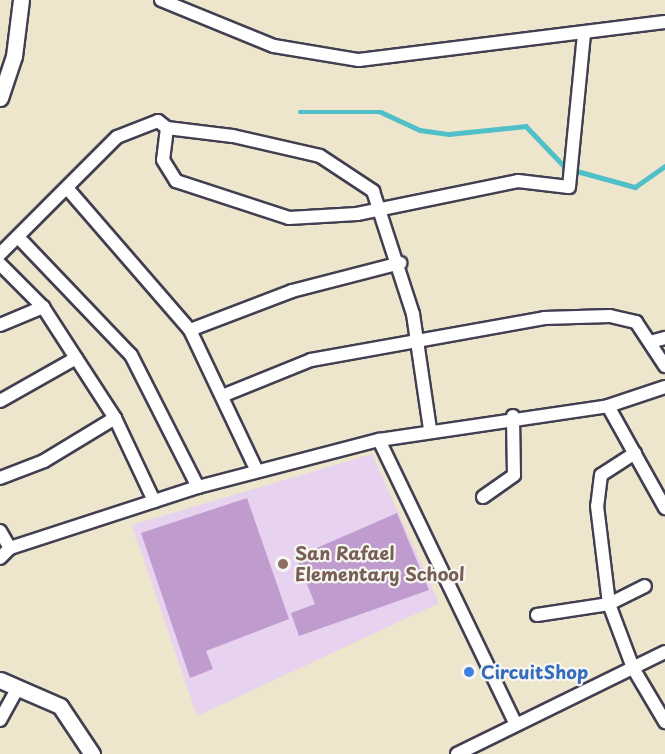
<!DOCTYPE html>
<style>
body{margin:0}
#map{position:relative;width:665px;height:754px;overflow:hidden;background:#eee6cc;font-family:"Playpen Sans",sans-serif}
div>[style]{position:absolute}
.built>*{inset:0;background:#e7d2ef}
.stream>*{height:4.5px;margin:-2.25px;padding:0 2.25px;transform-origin:2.25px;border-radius:2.25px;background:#51bfc8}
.building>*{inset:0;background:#c09bcd}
.roads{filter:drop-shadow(2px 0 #413f51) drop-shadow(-2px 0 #413f51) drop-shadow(0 2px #413f51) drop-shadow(0 -2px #413f51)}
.minor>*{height:12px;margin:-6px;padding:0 6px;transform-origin:6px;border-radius:6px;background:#fff}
.tertiary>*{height:15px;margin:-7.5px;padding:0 7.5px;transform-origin:7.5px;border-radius:7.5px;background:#fff}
.dots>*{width:16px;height:16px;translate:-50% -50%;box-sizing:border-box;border:3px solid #f6f6f2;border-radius:50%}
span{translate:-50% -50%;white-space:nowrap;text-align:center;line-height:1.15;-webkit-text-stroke:4.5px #f6f6f2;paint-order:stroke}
.education-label{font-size:18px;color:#785e54;font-weight:700}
.left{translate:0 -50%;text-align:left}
.shop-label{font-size:18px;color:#366cbe;font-weight:700}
</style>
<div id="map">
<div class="built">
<i style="clip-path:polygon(372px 454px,439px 603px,197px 716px,132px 525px)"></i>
</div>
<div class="stream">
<i style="left:300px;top:112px;width:81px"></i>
<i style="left:381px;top:112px;width:43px;rotate:24.8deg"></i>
<i style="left:420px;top:130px;width:29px;rotate:8deg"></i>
<i style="left:449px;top:134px;width:77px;rotate:-5.9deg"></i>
<i style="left:526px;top:126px;width:58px;rotate:46.4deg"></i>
<i style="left:566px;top:168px;width:72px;rotate:15.4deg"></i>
<i style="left:635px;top:187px;width:37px;rotate:-35deg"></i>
</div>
<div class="building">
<i style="clip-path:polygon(247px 498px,289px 619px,206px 651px,213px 669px,190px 678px,141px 533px)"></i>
<i style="clip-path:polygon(397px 513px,429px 590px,299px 636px,291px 613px,315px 604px,296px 557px)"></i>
</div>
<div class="roads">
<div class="minor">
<i style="left:161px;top:0;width:122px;rotate:22.2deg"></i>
<i style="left:274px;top:46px;width:86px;rotate:9.4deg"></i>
<i style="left:359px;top:60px;width:308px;rotate:-7.1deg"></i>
<i style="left:167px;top:128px;width:66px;rotate:6.9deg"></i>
<i style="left:233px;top:136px;width:89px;rotate:12.9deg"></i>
<i style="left:320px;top:156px;width:64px;rotate:33.4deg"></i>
<i style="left:373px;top:191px;width:129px;rotate:72deg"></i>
<i style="left:413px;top:314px;width:116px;rotate:81.6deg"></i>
<i style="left:67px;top:188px;width:188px;rotate:49.1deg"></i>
<i style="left:190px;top:330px;width:154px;rotate:64.6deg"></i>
<i style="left:19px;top:238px;width:162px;rotate:46.3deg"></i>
<i style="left:131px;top:355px;width:148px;rotate:63.1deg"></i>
<i style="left:0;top:254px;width:165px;rotate:-45deg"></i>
<i style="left:117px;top:137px;width:44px;rotate:-21.3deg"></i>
<i style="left:158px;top:121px;width:11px;rotate:38deg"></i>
<i style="left:167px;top:128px;width:32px;rotate:97deg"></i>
<i style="left:163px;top:160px;width:25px;rotate:58deg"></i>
<i style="left:176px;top:181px;width:119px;rotate:18.1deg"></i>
<i style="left:289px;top:218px;width:68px;rotate:-3.4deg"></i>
<i style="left:357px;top:214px;width:164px;rotate:-11.6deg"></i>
<i style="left:518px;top:181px;width:51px;rotate:6.7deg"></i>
<i style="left:569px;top:187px;width:154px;rotate:-84.4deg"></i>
<i style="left:0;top:264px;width:61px;rotate:45deg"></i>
<i style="left:43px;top:307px;width:61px;rotate:57.1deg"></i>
<i style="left:0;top:325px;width:47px;rotate:-22.7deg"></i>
<i style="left:190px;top:330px;width:109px;rotate:-20.9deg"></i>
<i style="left:292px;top:291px;width:112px;rotate:-14.5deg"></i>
<i style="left:650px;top:342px;width:16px;rotate:-15deg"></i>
<i style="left:222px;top:396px;width:96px;rotate:-22deg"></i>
<i style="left:311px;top:360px;width:237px;rotate:-10.2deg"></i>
<i style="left:544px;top:318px;width:66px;rotate:-1.7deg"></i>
<i style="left:610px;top:316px;width:27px;rotate:13deg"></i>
<i style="left:636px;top:322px;width:53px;rotate:56.6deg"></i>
<i style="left:0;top:401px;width:87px;rotate:-29.5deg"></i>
<i style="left:76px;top:358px;width:72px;rotate:57deg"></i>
<i style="left:115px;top:418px;width:92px;rotate:64.8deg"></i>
<i style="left:608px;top:406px;width:60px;rotate:-18.4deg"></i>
<i style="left:379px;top:440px;width:232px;rotate:-8.4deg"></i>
<i style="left:608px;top:406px;width:117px;rotate:60.8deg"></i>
<i style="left:635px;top:453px;width:40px;rotate:147.1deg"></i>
<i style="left:601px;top:475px;width:31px;rotate:97deg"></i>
<i style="left:597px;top:506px;width:99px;rotate:83deg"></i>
<i style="left:609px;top:604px;width:68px;rotate:69.4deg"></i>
<i style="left:633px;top:668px;width:63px;rotate:59.3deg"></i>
<i style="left:0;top:478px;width:47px;rotate:-21.1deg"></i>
<i style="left:44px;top:461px;width:83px;rotate:-31.2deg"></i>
<i style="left:483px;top:497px;width:38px;rotate:-35deg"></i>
<i style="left:514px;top:475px;width:59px;rotate:-91deg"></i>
<i style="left:0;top:531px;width:20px;rotate:60deg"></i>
<i style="left:0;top:558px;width:14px;rotate:-45deg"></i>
<i style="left:10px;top:548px;width:198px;rotate:-18deg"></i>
<i style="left:198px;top:487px;width:187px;rotate:-14.6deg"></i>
<i style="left:379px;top:440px;width:316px;rotate:64.3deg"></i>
<i style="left:537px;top:615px;width:73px;rotate:-8.7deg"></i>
<i style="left:609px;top:604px;width:40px;rotate:-26.6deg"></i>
<i style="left:0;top:720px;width:37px;rotate:-61deg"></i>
<i style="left:457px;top:754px;width:232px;rotate:-26.1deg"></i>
</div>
<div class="tertiary">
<i style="left:0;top:98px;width:44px;rotate:-71.6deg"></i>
<i style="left:14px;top:56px;width:56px;rotate:-82.9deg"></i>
<i style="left:0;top:680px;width:65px;rotate:23.4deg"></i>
<i style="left:60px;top:706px;width:58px;rotate:56.3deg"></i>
</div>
</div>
<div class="dots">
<i style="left:283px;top:564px;background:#8d6e63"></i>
<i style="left:469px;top:672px;background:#3f7fe0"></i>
</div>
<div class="education-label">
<span class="left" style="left:295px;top:564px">San Rafael<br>Elementary School</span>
</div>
<div class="shop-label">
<span class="left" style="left:481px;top:672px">CircuitShop</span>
</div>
</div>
